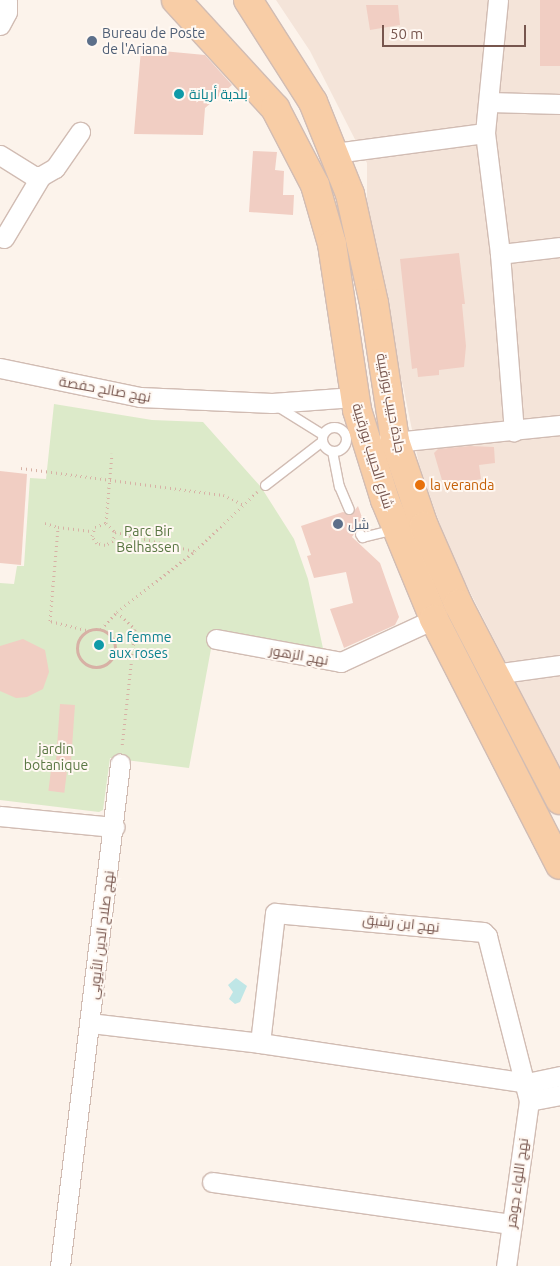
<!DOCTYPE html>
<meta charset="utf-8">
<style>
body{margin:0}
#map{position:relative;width:560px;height:1266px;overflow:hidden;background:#fcf3eb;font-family:Ubuntu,Cairo,sans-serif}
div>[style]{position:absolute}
.residential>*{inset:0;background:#f4e4d9}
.green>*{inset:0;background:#dceac9}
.water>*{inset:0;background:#bfe6e6}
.building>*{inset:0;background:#f1cec3;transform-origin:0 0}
.path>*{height:3px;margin-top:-1.5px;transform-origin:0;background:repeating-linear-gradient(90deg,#d7b1a5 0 1px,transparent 0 5px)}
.path>.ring{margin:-1.5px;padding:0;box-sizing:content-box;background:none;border:3px solid #d7b1a5;border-radius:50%}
.roads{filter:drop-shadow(1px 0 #d1bcb3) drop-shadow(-1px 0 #d1bcb3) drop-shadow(0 1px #d1bcb3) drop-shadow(0 -1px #d1bcb3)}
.lane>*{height:9px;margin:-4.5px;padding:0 4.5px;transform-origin:4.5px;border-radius:4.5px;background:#fff}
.lane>.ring{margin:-4.5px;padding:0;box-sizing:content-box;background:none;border:9px solid #fff;border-radius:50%}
.street>*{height:19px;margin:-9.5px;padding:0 9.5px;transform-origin:9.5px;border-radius:9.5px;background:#fff}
.primary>*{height:28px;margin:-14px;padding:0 14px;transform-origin:14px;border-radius:14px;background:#f8cda6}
.dots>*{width:14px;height:14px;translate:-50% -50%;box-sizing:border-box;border:2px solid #fff8f2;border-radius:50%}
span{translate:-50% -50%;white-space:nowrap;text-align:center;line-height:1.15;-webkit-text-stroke:4px #fff8f2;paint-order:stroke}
.service-label{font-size:14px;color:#4e5e75}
.left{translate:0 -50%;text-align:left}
.culture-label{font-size:14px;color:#0d838f}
.street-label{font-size:14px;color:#77564e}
.food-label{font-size:14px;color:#c56008}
.park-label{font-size:14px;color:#5a7743}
.scale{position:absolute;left:382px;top:25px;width:144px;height:22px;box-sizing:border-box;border:2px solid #77564e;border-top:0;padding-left:6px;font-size:15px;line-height:18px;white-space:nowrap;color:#77564e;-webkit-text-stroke:4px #fff8f2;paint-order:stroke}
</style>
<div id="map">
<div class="residential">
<i style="clip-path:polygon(276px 0,560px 0,560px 769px,449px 551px,419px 464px,403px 386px,367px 255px,367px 163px,310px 51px)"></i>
</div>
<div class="green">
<i style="clip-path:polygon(54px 404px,152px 420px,203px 422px,261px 487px,294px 539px,308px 579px,324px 653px,213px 638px,189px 768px,110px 758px,103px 810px,99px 812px,0 800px,0 583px,14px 584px,17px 566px,24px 566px,30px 478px,46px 479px)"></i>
</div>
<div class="water">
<i style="clip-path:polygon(236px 978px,247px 986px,240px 1002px,235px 1004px,229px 999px,233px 992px,228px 985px)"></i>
</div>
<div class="building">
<i style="left:540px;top:0;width:20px;height:66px"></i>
<i style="clip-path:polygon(366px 5px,398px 5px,400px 25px,370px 30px)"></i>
<i style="clip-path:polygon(141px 49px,205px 55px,232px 85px,205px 108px,203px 135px,134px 134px)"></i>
<i style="clip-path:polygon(253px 151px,277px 152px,275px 170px,284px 171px,283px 195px,294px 195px,293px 215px,249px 212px)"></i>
<i style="clip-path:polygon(459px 253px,465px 304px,462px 304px,466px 346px,464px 367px,439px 370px,439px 375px,418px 377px,417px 368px,412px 369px,400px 259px)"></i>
<i style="clip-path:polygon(470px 446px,494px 447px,495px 463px,479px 465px,481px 479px,444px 487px,434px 453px,438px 449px)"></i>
<i style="clip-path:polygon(0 471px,27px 474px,21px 565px,0 563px)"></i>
<i style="clip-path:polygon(358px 506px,366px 529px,357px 529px,352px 537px,380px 563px,399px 617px,395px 625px,344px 648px,330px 609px,353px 603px,346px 572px,314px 578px,307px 556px,311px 555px,301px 526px,343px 512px,351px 515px)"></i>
<i style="clip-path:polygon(23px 639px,45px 650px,49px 672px,43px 689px,27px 697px,16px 698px,0 691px,0 646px)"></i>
<i style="left:60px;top:704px;width:15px;height:65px;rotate:4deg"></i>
<i style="left:51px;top:770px;width:16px;height:21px;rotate:7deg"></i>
</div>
<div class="path">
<i style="left:21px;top:468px;width:204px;rotate:7.6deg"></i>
<i style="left:223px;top:495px;width:21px;rotate:25deg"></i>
<i style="left:45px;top:523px;width:14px;rotate:17deg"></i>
<i style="left:106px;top:523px;width:70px;rotate:-85.1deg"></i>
<i style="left:115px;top:532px;width:9px;rotate:103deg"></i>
<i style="left:113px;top:541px;width:9px;rotate:153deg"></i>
<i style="left:105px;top:545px;width:8px;rotate:-166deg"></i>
<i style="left:97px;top:543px;width:9px;rotate:-126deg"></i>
<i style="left:92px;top:536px;width:9px;rotate:-72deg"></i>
<i style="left:95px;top:527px;width:12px;rotate:-20deg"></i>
<i style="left:106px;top:523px;width:13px;rotate:45deg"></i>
<i style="left:115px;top:532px;width:81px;rotate:13.5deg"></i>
<i style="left:117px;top:612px;width:25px;rotate:43deg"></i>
<i style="left:135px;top:629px;width:119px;rotate:96.3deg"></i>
<i class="ring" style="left:77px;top:629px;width:35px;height:35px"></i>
<i style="left:101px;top:629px;width:23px;rotate:-47deg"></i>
<i style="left:117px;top:612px;width:99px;rotate:-38deg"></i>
<i style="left:195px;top:551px;width:86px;rotate:-43.6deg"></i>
<i style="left:86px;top:630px;width:37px;rotate:-166deg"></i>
<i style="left:50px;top:621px;width:94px;rotate:-85.1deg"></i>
<i style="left:58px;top:527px;width:35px;rotate:7deg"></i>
</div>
<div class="roads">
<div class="lane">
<i style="left:277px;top:406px;width:53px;rotate:31.9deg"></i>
<i class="ring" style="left:322px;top:427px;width:15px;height:15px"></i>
<i style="left:332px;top:451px;width:36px;rotate:79deg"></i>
<i style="left:339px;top:486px;width:25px;rotate:67deg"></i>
<i style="left:265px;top:485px;width:72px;rotate:-37.7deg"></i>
<i style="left:360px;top:534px;width:4px;rotate:56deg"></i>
<i style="left:362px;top:537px;width:34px;rotate:-14deg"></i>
</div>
<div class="street">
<i style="left:498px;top:0;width:134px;rotate:95.6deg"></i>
<i style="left:485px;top:133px;width:122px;rotate:82.9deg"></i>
<i style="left:500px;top:254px;width:178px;rotate:85.5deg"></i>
<i style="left:0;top:25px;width:15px;rotate:-62deg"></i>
<i style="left:7px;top:12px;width:12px;rotate:-90deg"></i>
<i style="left:489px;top:102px;width:71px;rotate:1.6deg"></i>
<i style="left:335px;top:153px;width:151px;rotate:-7.6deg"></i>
<i style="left:0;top:155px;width:39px;rotate:32deg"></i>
<i style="left:33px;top:176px;width:8px"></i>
<i style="left:41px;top:176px;width:16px;rotate:-30deg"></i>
<i style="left:55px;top:168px;width:44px;rotate:-55.2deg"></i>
<i style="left:4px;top:238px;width:72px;rotate:-59.2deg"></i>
<i style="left:500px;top:254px;width:60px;rotate:-6.7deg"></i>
<i style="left:0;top:368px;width:143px;rotate:11.7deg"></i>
<i style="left:140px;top:397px;width:132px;rotate:2.6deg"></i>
<i style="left:272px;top:403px;width:82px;rotate:-4.2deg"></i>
<i style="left:385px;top:443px;width:176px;rotate:-5.9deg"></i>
<i style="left:216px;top:639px;width:127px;rotate:10.4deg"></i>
<i style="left:341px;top:662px;width:102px;rotate:-24.8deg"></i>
<i style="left:494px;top:674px;width:67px;rotate:-7.8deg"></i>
<i style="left:0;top:816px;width:115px;rotate:5.5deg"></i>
<i style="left:90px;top:1023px;width:171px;rotate:6.7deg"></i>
<i style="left:260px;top:1043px;width:270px;rotate:8.5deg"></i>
<i style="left:527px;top:1083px;width:34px;rotate:-12deg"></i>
<i style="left:260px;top:1043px;width:131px;rotate:-83.4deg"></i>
<i style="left:275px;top:913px;width:209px;rotate:5.2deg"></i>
<i style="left:483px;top:932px;width:6px;rotate:45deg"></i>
<i style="left:487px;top:936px;width:170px;rotate:75.7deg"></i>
<i style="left:529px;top:1101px;width:167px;rotate:97.9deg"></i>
<i style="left:529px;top:1101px;width:32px;rotate:-11deg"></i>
<i style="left:212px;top:1182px;width:303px;rotate:8deg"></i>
<i style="left:60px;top:1266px;width:506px;rotate:-83.18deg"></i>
</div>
<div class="primary">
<i style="left:176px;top:0;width:147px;rotate:47.5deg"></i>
<i style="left:275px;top:108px;width:87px;rotate:62.5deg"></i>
<i style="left:315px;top:185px;width:61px;rotate:73.9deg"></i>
<i style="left:332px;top:244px;width:168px;rotate:81.4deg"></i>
<i style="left:357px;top:410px;width:94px;rotate:72.7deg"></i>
<i style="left:385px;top:500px;width:129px;rotate:67.6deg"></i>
<i style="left:434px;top:619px;width:276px;rotate:62.9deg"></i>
<i style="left:248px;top:0;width:121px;rotate:57.5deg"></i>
<i style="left:313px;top:102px;width:99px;rotate:68.1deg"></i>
<i style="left:350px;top:194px;width:112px;rotate:77.6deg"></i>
<i style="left:374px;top:303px;width:140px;rotate:81.3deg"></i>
<i style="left:395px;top:441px;width:90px;rotate:71.2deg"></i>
<i style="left:424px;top:526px;width:85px;rotate:66.4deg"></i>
<i style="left:458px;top:604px;width:221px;rotate:62.5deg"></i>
</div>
</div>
<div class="dots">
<i style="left:92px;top:41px;background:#5c6f8a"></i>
<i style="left:179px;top:94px;background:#0f9aa8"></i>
<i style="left:420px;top:485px;background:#e8710a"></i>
<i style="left:338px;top:524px;background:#5c6f8a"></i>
<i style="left:99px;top:645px;background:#0f9aa8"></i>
</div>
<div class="service-label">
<span class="left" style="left:102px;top:41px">Bureau de Poste<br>de l'Ariana</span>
<span class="left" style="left:348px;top:524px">شل</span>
</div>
<div class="culture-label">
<span class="left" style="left:189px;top:94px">بلدية أريانة</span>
<span class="left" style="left:109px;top:645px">La femme<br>aux roses</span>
</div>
<div class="street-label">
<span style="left:105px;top:389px;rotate:10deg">نهج صالح حفصة</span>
<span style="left:391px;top:403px;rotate:79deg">جادة حبيب بورقيبة</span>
<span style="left:373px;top:456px;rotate:73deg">شارع الحبيب بورقيبة</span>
<span style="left:299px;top:655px;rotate:10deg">نهج الزهور</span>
<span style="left:401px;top:923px;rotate:6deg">نهج ابن رشيق</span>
<span style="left:101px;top:935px;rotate:-83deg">نهج صلاح الدين الأيوبي</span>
<span style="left:517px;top:1183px;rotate:-82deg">نهج اللواء جوهر</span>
</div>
<div class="food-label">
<span class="left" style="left:430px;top:485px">la veranda</span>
</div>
<div class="park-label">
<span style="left:148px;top:539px">Parc Bir<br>Belhassen</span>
<span style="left:56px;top:757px">jardin<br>botanique</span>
</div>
<div class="scale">50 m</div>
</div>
